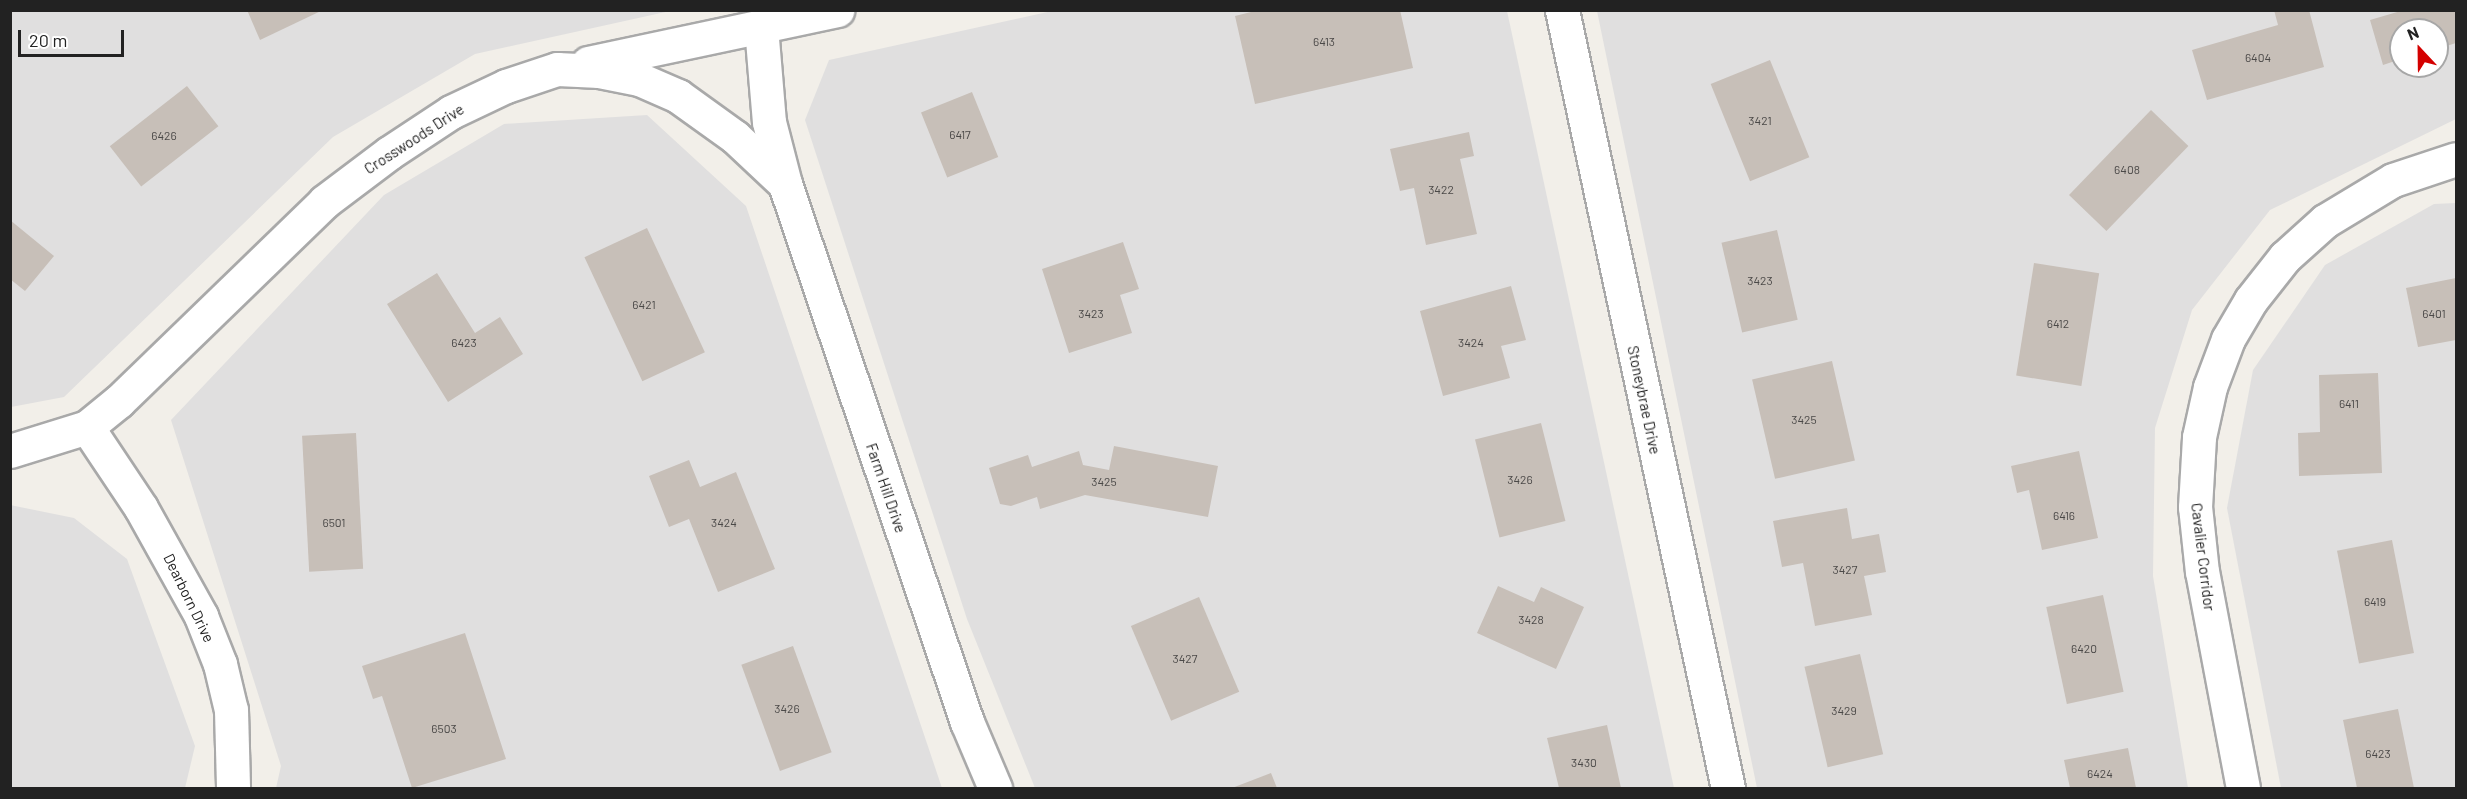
<!DOCTYPE html>
<style>
body{margin:0}
#map{position:relative;width:2467px;height:799px;overflow:hidden;background:#f2efe9;font-family:Barlow,sans-serif}
div>[style]{position:absolute}
.residential>*{inset:0;background:#e0dfdf}
.building>*{inset:0;background:#c7bfb8;transform-origin:0 0}
.roads{filter:drop-shadow(2px 0 #a9a9a9) drop-shadow(-2px 0 #a9a9a9) drop-shadow(0 2px #a9a9a9) drop-shadow(0 -2px #a9a9a9)}
.minor>*{height:33px;margin:-16.5px;padding:0 16.5px;transform-origin:16.5px;border-radius:16.5px;background:#fff}
span{translate:-50% -50%;white-space:nowrap;text-align:center;line-height:1.15;-webkit-text-stroke:6px #fff;paint-order:stroke}
.number-label{font-size:12px;color:#4b4948}
.number-label span{-webkit-text-stroke-width:0}
.street-label{font-size:15px;color:#222}
.frame{position:absolute;inset:0;border:12px solid #222;pointer-events:none}
.north{position:absolute;left:2389px;top:18px;width:60px;height:60px;box-sizing:border-box;background:#fff;border:2px solid #a7a7a7;border-radius:50%;rotate:338deg;font-size:16px;font-weight:700;line-height:24px;text-align:center;color:#222}
.north::after{content:'';display:block;margin:auto;width:21px;height:27px;background:#d40000;clip-path:polygon(50% 0,100% 100%,50% 72%,0 100%)}
.scale{position:absolute;left:18px;top:30px;width:106px;height:27px;box-sizing:border-box;border:3px solid #222;border-top:0;padding-left:8px;font-size:18px;line-height:21px;white-space:nowrap;color:#222;-webkit-text-stroke:4px #fff;paint-order:stroke}
</style>
<div id="map">
<div class="residential">
<i style="clip-path:polygon(11px 11px,670px 11px,475px 54px,333px 137px,64px 397px,11px 407px)"></i>
<i style="clip-path:polygon(1052px 11px,1507px 11px,1674px 788px,1035px 788px,967px 619px,805px 120px,829px 60px)"></i>
<i style="clip-path:polygon(evenodd,1597px 11px,2456px 11px,2456px 119px,2270px 210px,2192px 310px,2155px 428px,2153px 576px,2188px 788px,1757px 788px,1597px 11px,2401px 30px,2437px 30px,2437px 66px,2401px 66px,2401px 30px)"></i>
<i style="clip-path:polygon(647px 115px,746px 206px,942px 788px,276px 788px,281px 766px,171px 420px,384px 195px,504px 124px)"></i>
<i style="clip-path:polygon(2456px 203px,2456px 788px,2281px 788px,2227px 508px,2253px 370px,2325px 265px,2434px 204px)"></i>
<i style="clip-path:polygon(10px 505px,74px 518px,127px 559px,195px 746px,185px 788px,11px 788px)"></i>
</div>
<div class="building">
<i style="clip-path:polygon(247px 10px,323px 10px,260px 40px)"></i>
<i style="clip-path:polygon(1259px 10px,1400px 10px,1413px 68px,1255px 104px,1235px 16px)"></i>
<i style="clip-path:polygon(2274px 10px,2309px 10px,2324px 67px,2207px 100px,2192px 50px,2278px 25px)"></i>
<i style="clip-path:polygon(2404px 10px,2456px 10px,2456px 43px,2437px 49px,2437px 30px,2401px 30px,2401px 59px,2383px 65px,2370px 20px)"></i>
<i style="left:1770px;top:60px;width:105px;height:64px;rotate:68deg"></i>
<i style="left:187px;top:86px;width:51px;height:98px;rotate:52deg"></i>
<i style="left:972px;top:92px;width:70px;height:55px;rotate:68deg"></i>
<i style="left:2151px;top:110px;width:52px;height:118px;rotate:44deg"></i>
<i style="clip-path:polygon(1469px 132px,1474px 156px,1460px 159px,1477px 234px,1426px 245px,1414px 188px,1400px 191px,1390px 149px)"></i>
<i style="clip-path:polygon(10px 220px,54px 256px,25px 291px,10px 279px)"></i>
<i style="left:647px;top:228px;width:137px;height:69px;rotate:65deg"></i>
<i style="left:1777px;top:230px;width:92px;height:57px;rotate:77deg"></i>
<i style="clip-path:polygon(1123px 242px,1139px 289px,1120px 295px,1132px 333px,1069px 353px,1042px 269px)"></i>
<i style="left:2034px;top:263px;width:66px;height:114px;rotate:9deg"></i>
<i style="clip-path:polygon(437px 273px,475px 333px,500px 317px,523px 354px,448px 402px,387px 304px)"></i>
<i style="clip-path:polygon(2456px 278px,2456px 340px,2418px 347px,2406px 288px)"></i>
<i style="clip-path:polygon(1511px 286px,1526px 340px,1501px 346px,1510px 378px,1443px 396px,1420px 311px)"></i>
<i style="left:1832px;top:361px;width:102px;height:82px;rotate:77deg"></i>
<i style="clip-path:polygon(2378px 373px,2382px 473px,2299px 476px,2298px 433px,2320px 432px,2319px 375px)"></i>
<i style="left:1541px;top:423px;width:101px;height:68px;rotate:76deg"></i>
<i style="left:356px;top:433px;width:136px;height:54px;rotate:87deg"></i>
<i style="clip-path:polygon(1114px 446px,1218px 466px,1208px 517px,1085px 495px,1040px 509px,1037px 497px,1011px 506px,1000px 504px,989px 468px,1028px 455px,1032px 467px,1079px 451px,1083px 465px,1109px 470px)"></i>
<i style="clip-path:polygon(2079px 451px,2098px 538px,2042px 550px,2029px 490px,2017px 493px,2011px 466px)"></i>
<i style="clip-path:polygon(689px 460px,700px 487px,736px 472px,775px 569px,718px 592px,689px 519px,669px 527px,649px 476px)"></i>
<i style="clip-path:polygon(1847px 508px,1852px 539px,1879px 534px,1886px 572px,1864px 576px,1872px 615px,1815px 626px,1803px 563px,1782px 567px,1773px 521px)"></i>
<i style="left:2392px;top:540px;width:115px;height:56px;rotate:79deg"></i>
<i style="clip-path:polygon(1498px 586px,1534px 602px,1541px 587px,1584px 607px,1556px 669px,1477px 633px)"></i>
<i style="left:2103px;top:595px;width:99px;height:58px;rotate:78deg"></i>
<i style="left:1199px;top:597px;width:103px;height:74px;rotate:67deg"></i>
<i style="clip-path:polygon(465px 633px,506px 759px,412px 788px,382px 696px,373px 699px,362px 666px)"></i>
<i style="left:793px;top:646px;width:113px;height:55px;rotate:70deg"></i>
<i style="left:1860px;top:654px;width:103px;height:57px;rotate:77deg"></i>
<i style="clip-path:polygon(2398px 709px,2414px 788px,2357px 788px,2343px 720px)"></i>
<i style="clip-path:polygon(1607px 725px,1621px 788px,1559px 788px,1547px 738px)"></i>
<i style="clip-path:polygon(2128px 748px,2136px 788px,2070px 788px,2064px 760px)"></i>
<i style="clip-path:polygon(1271px 773px,1277px 788px,1232px 788px)"></i>
</div>
<div class="roads">
<div class="minor">
<i style="left:1562px;top:10px;width:796px;rotate:77.96deg"></i>
<i style="left:761px;top:27px;width:95px;rotate:85.2deg"></i>
<i style="left:769px;top:122px;width:64px;rotate:75.5deg"></i>
<i style="left:785px;top:184px;width:568px;rotate:71.31deg"></i>
<i style="left:967px;top:722px;width:72px;rotate:67deg"></i>
<i style="left:588px;top:63px;width:255px;rotate:-12deg"></i>
<i style="left:87px;top:427px;width:97px;rotate:56.3deg"></i>
<i style="left:141px;top:508px;width:124px;rotate:60.9deg"></i>
<i style="left:201px;top:616px;width:52px;rotate:68.4deg"></i>
<i style="left:220px;top:664px;width:47px;rotate:76.6deg"></i>
<i style="left:231px;top:710px;width:78px;rotate:88.5deg"></i>
<i style="left:10px;top:451px;width:81px;rotate:-17.3deg"></i>
<i style="left:87px;top:427px;width:41px;rotate:-39.1deg"></i>
<i style="left:119px;top:401px;width:286px;rotate:-44.1deg"></i>
<i style="left:324px;top:202px;width:81px;rotate:-37deg"></i>
<i style="left:389px;top:153px;width:74px;rotate:-33.5deg"></i>
<i style="left:451px;top:112px;width:61px;rotate:-25.3deg"></i>
<i style="left:506px;top:86px;width:54px;rotate:-18.4deg"></i>
<i style="left:557px;top:69px;width:42px;rotate:2.7deg"></i>
<i style="left:599px;top:71px;width:41px;rotate:11.3deg"></i>
<i style="left:639px;top:79px;width:43px;rotate:23.6deg"></i>
<i style="left:678px;top:96px;width:70px;rotate:35.7deg"></i>
<i style="left:735px;top:137px;width:69px;rotate:43.2deg"></i>
<i style="left:2243px;top:788px;width:220px;rotate:-100.7deg"></i>
<i style="left:2202px;top:572px;width:65px;rotate:-96.1deg"></i>
<i style="left:2195px;top:507px;width:70px;rotate:-86.7deg"></i>
<i style="left:2199px;top:437px;width:51px;rotate:-77.6deg"></i>
<i style="left:2210px;top:387px;width:51px;rotate:-69.4deg"></i>
<i style="left:2228px;top:339px;width:45px;rotate:-59.5deg"></i>
<i style="left:2251px;top:300px;width:55px;rotate:-51.7deg"></i>
<i style="left:2285px;top:257px;width:54px;rotate:-42deg"></i>
<i style="left:2325px;top:221px;width:79px;rotate:-31.1deg"></i>
<i style="left:2393px;top:180px;width:66px;rotate:-18.4deg"></i>
</div>
</div>
<div class="number-label">
<span style="left:1324px;top:42px">6413</span>
<span style="left:2258px;top:58px">6404</span>
<span style="left:1760px;top:121px">3421</span>
<span style="left:960px;top:135px">6417</span>
<span style="left:164px;top:136px">6426</span>
<span style="left:2127px;top:170px">6408</span>
<span style="left:1441px;top:190px">3422</span>
<span style="left:1760px;top:281px">3423</span>
<span style="left:644px;top:305px">6421</span>
<span style="left:1091px;top:314px">3423</span>
<span style="left:2434px;top:314px">6401</span>
<span style="left:2058px;top:324px">6412</span>
<span style="left:464px;top:343px">6423</span>
<span style="left:1471px;top:343px">3424</span>
<span style="left:2349px;top:404px">6411</span>
<span style="left:1804px;top:420px">3425</span>
<span style="left:1520px;top:480px">3426</span>
<span style="left:1104px;top:482px">3425</span>
<span style="left:2064px;top:516px">6416</span>
<span style="left:334px;top:523px">6501</span>
<span style="left:724px;top:523px">3424</span>
<span style="left:1845px;top:570px">3427</span>
<span style="left:2375px;top:602px">6419</span>
<span style="left:1531px;top:620px">3428</span>
<span style="left:2084px;top:649px">6420</span>
<span style="left:1185px;top:659px">3427</span>
<span style="left:787px;top:709px">3426</span>
<span style="left:1844px;top:711px">3429</span>
<span style="left:444px;top:729px">6503</span>
<span style="left:2378px;top:754px">6423</span>
<span style="left:1584px;top:763px">3430</span>
<span style="left:2100px;top:774px">6424</span>
</div>
<div class="street-label">
<span style="left:414px;top:139px;rotate:-33deg">Crosswoods Drive</span>
<span style="left:1644px;top:400px;rotate:78deg">Stoneybrae Drive</span>
<span style="left:886px;top:488px;rotate:71deg">Farm Hill Drive</span>
<span style="left:2203px;top:557px;rotate:83deg">Cavalier Corridor</span>
<span style="left:189px;top:598px;rotate:64deg">Dearborn Drive</span>
</div>
<div class="frame"></div>
<div class="north">N</div>
<div class="scale">20 m</div>
</div>
